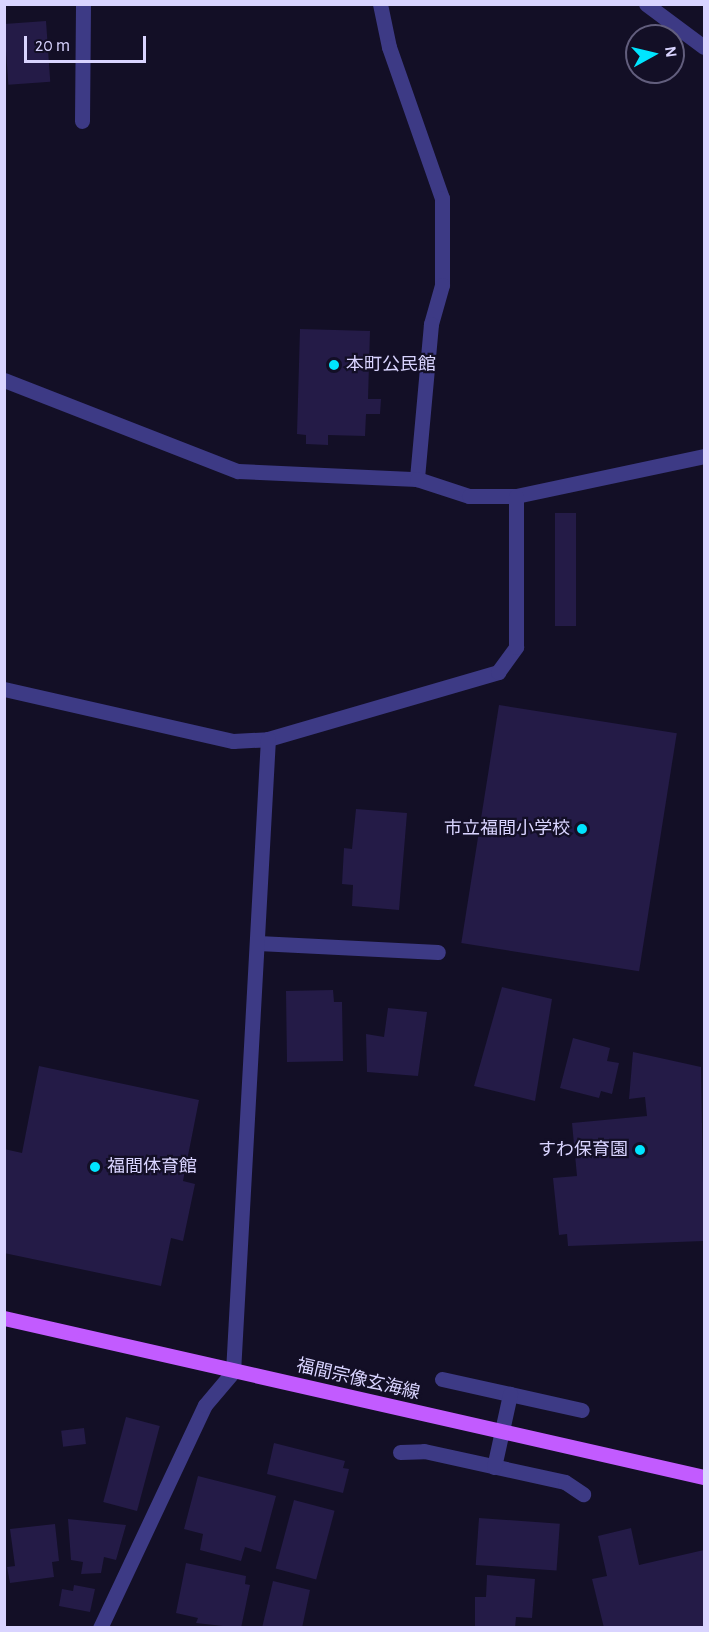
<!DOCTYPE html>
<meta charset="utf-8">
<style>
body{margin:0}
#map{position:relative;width:709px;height:1632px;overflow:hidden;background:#130f26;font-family:"Alegreya Sans","Noto Sans JP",sans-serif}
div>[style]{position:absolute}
.building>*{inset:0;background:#241b47;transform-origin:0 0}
.service>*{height:15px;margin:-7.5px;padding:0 7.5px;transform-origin:7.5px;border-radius:7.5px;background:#3d3a85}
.pedestrian>*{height:15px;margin:-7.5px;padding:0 7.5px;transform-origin:7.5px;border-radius:7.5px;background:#3d3a85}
.minor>*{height:15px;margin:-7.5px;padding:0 7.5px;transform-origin:7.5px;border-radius:7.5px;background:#3d3a85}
.primary>*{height:15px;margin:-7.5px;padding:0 7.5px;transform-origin:7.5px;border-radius:7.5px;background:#c25bff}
.dots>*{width:16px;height:16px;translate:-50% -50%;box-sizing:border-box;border:3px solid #130f26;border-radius:50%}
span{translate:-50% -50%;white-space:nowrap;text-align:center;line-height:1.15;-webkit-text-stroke:4.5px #130f26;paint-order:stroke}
.poi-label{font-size:18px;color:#d9d4ff}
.left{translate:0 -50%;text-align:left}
.right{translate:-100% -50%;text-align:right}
.street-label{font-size:18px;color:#d9d4ff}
.frame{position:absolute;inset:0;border:6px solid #d9d4ff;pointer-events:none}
.north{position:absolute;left:625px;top:24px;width:60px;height:60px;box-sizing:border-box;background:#130f26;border:2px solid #625e7d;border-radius:50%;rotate:82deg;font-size:16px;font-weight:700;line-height:24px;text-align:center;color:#d9d4ff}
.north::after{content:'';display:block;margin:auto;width:21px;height:27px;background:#00e5ff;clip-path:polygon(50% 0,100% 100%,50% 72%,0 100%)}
.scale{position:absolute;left:24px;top:36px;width:122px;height:27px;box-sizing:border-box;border:3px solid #d9d4ff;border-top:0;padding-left:8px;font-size:18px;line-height:21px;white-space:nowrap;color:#d9d4ff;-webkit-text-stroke:4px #130f26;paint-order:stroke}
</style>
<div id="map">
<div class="building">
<i style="left:46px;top:21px;width:61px;height:42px;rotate:86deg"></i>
<i style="clip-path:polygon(300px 329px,370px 331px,368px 399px,381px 399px,380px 414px,366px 414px,365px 436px,328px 435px,328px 445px,306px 444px,306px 435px,297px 434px)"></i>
<i style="left:555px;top:513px;width:21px;height:113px"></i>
<i style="left:499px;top:705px;width:180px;height:241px;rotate:9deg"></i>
<i style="clip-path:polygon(356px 809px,407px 813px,399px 910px,352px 906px,353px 885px,342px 884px,344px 848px,352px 849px)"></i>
<i style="clip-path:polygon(502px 987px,552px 999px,535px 1101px,474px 1086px)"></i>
<i style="clip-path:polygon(333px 990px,334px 1002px,342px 1002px,343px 1061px,287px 1062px,286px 991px)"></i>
<i style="clip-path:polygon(388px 1008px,427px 1012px,418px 1076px,367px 1072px,366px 1034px,384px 1037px)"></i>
<i style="clip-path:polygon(573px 1038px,610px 1048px,607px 1061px,619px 1063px,612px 1094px,601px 1091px,599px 1098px,560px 1088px)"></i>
<i style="clip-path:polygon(633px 1052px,701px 1067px,704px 1241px,568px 1246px,567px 1234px,559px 1235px,553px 1178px,577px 1176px,572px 1123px,647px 1116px,645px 1097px,629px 1099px)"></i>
<i style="clip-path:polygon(39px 1066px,199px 1100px,183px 1181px,195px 1184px,183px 1241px,171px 1238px,161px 1286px,4px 1253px,4px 1149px,22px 1153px)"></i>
<i style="left:126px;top:1417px;width:35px;height:88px;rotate:15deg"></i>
<i style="left:84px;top:1428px;width:16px;height:23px;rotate:83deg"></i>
<i style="clip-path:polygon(274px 1443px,345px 1461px,343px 1468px,349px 1469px,343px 1493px,267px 1474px)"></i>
<i style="clip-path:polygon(198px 1476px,276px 1496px,261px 1552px,245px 1547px,241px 1561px,200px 1550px,203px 1534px,184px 1529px)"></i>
<i style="left:294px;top:1500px;width:42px;height:71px;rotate:15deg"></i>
<i style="left:479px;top:1518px;width:81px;height:47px;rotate:4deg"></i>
<i style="clip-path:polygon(68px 1519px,126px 1525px,116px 1560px,104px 1557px,101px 1573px,81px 1574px,83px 1562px,71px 1560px)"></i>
<i style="clip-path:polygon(55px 1524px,59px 1561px,52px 1562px,54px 1577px,10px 1583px,7px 1567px,15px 1566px,10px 1529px)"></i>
<i style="clip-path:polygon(631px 1528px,639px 1565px,704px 1550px,704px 1628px,604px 1628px,592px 1579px,607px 1576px,598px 1536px)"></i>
<i style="clip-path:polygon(186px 1563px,246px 1576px,245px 1584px,250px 1585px,241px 1628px,196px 1623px,198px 1618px,176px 1613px)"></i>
<i style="clip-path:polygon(487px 1575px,535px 1579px,532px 1618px,516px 1617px,515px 1628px,475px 1628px,475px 1597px,486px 1597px)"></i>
<i style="clip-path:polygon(273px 1581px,310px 1590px,302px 1628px,262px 1628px)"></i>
<i style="clip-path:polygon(74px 1585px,95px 1589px,90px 1612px,59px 1606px,62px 1589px,73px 1591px)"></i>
</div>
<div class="service">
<i style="left:258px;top:943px;width:180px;rotate:2.9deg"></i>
</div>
<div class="pedestrian">
<i style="left:442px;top:1379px;width:143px;rotate:12.5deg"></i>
<i style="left:400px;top:1452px;width:24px;rotate:-2deg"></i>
<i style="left:424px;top:1451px;width:144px;rotate:12.4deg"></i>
<i style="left:565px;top:1482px;width:22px;rotate:34deg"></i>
<i style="left:494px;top:1467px;width:75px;rotate:-77.6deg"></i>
</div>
<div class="minor">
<i style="left:380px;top:4px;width:44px;rotate:78.2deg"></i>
<i style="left:389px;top:47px;width:160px;rotate:70.7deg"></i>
<i style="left:442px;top:198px;width:87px;rotate:90deg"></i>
<i style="left:442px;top:285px;width:41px;rotate:105.8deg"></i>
<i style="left:431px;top:324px;width:156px;rotate:95.2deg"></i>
<i style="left:646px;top:4px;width:72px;rotate:36.6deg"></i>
<i style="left:82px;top:121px;width:117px;rotate:-89.5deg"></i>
<i style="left:4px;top:380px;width:251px;rotate:21.3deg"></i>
<i style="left:238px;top:471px;width:179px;rotate:2.6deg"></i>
<i style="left:417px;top:479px;width:55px;rotate:18.1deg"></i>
<i style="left:469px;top:496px;width:47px"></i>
<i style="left:516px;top:496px;width:192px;rotate:-12deg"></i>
<i style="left:4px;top:689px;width:235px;rotate:12.8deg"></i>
<i style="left:233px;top:741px;width:35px;rotate:-3deg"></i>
<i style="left:268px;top:739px;width:240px;rotate:-16.2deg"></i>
<i style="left:498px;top:672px;width:31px;rotate:-54deg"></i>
<i style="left:516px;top:647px;width:151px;rotate:-90deg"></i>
<i style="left:100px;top:1628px;width:246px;rotate:-64.8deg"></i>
<i style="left:205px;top:1405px;width:43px;rotate:-49.7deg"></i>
<i style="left:233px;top:1372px;width:634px;rotate:-86.84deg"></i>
</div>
<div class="primary">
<i style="left:4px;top:1318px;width:718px;rotate:12.8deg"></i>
</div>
<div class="dots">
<i style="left:334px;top:365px;background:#00e5ff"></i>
<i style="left:582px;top:829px;background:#00e5ff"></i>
<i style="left:640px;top:1150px;background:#00e5ff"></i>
<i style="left:95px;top:1167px;background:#00e5ff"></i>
</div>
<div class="poi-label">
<span class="left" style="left:346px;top:365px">本町公民館</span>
<span class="right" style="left:570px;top:829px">市立福間小学校</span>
<span class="right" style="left:628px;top:1150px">すわ保育園</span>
<span class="left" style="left:107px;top:1167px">福間体育館</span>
</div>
<div class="street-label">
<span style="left:358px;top:1380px;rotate:13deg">福間宗像玄海線</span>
</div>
<div class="frame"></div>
<div class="north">N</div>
<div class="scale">20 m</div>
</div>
